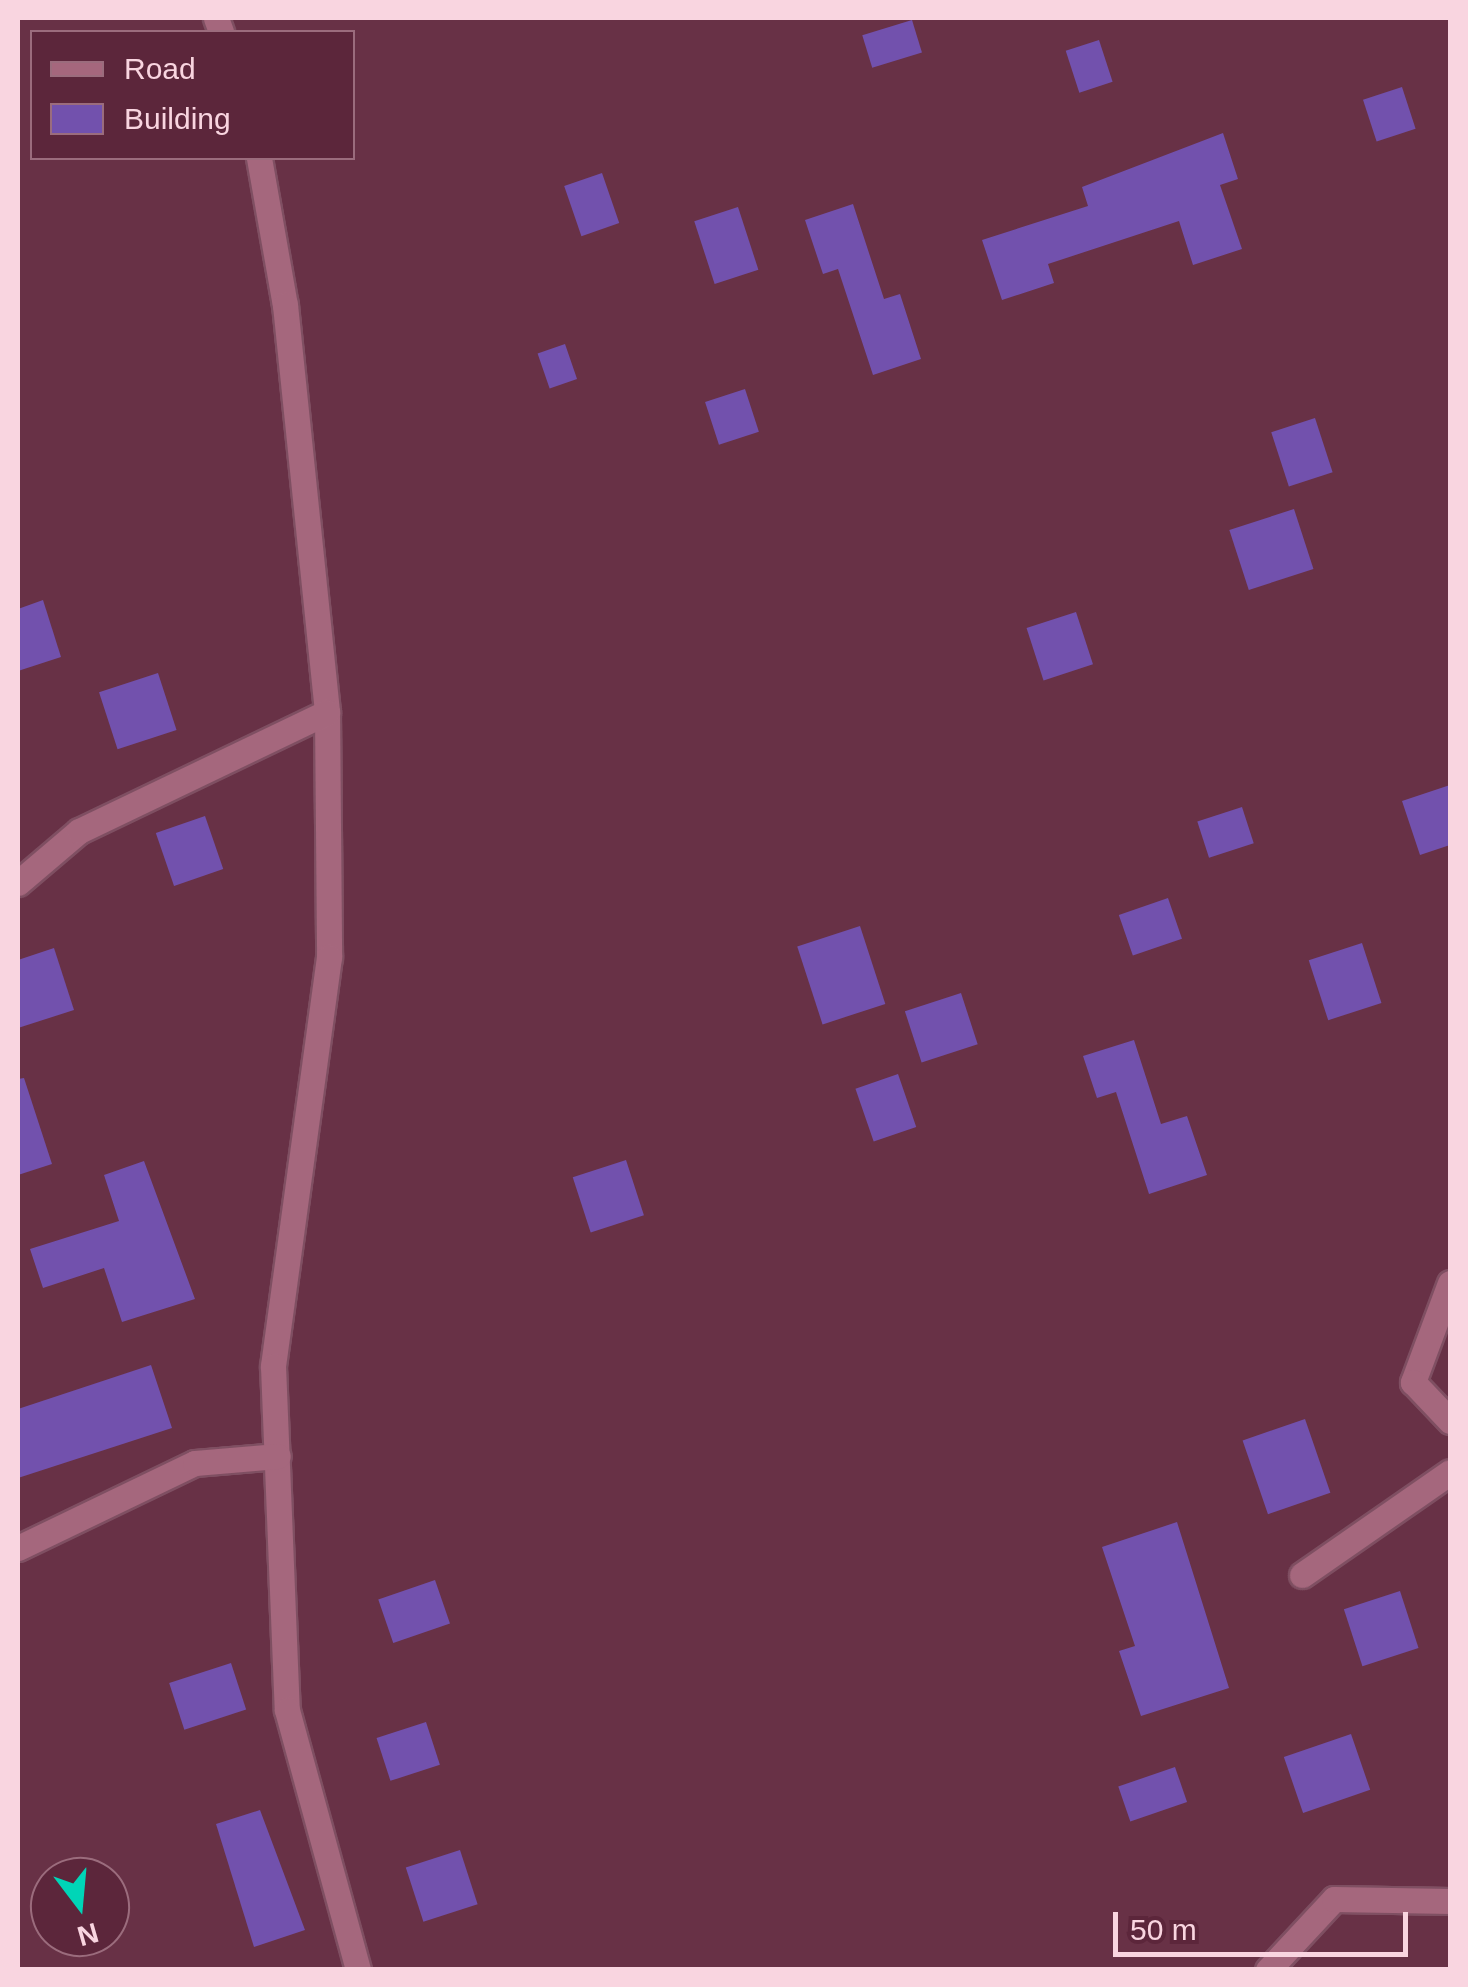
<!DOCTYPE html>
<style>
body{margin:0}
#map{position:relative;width:1468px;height:1987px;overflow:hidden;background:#683146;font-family:Helvetica,sans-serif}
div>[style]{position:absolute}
.building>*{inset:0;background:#7251ad;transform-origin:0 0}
.roads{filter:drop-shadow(2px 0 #7f4f62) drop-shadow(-2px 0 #7f4f62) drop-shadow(0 2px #7f4f62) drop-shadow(0 -2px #7f4f62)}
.minor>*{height:25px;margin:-12.5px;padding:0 12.5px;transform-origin:12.5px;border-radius:12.5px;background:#a5677d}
span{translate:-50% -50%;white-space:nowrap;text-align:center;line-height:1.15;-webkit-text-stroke:8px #5c263b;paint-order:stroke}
.frame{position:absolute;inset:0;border:20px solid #f9d5e0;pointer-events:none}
.legend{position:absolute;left:30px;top:30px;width:325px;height:130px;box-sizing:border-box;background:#5c263b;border:2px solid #9b6c7d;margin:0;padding:12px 18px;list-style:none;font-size:30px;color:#f9d5e0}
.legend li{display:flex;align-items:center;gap:20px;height:50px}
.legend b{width:50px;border:2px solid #9b6c7d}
.north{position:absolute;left:30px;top:1857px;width:100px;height:100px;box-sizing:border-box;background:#5c263b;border:2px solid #9b6c7d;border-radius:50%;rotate:164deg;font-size:28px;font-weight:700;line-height:40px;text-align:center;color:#f9d5e0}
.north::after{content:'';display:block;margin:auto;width:35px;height:45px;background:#00d5b7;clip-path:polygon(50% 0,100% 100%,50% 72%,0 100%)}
.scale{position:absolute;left:1113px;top:1912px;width:295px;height:45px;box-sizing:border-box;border:5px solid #f9d5e0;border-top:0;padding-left:12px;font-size:30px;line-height:35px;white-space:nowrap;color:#f9d5e0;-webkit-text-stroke:8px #5c263b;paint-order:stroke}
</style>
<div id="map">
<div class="building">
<i style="left:912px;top:20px;width:34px;height:52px;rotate:73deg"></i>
<i style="left:1099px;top:40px;width:44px;height:35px;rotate:72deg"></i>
<i style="left:1402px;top:87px;width:44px;height:41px;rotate:72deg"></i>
<i style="clip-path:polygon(1223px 133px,1238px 179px,1220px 185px,1242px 249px,1193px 265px,1179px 221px,1048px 264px,1054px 283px,1002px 300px,982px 240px,1088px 206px,1082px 187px)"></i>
<i style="left:602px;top:173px;width:53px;height:40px;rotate:71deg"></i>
<i style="clip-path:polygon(853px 204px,884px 299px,900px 294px,921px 359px,873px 375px,838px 269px,823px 274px,805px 220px)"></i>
<i style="left:738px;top:207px;width:66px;height:46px;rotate:72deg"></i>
<i style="left:565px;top:344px;width:37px;height:29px;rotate:71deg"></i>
<i style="left:745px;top:389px;width:45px;height:42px;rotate:72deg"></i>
<i style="left:1315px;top:418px;width:57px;height:46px;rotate:72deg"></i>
<i style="left:1294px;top:509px;width:63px;height:68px;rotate:72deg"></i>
<i style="clip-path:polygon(43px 600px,61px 657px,18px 671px,18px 609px)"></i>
<i style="left:1076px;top:612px;width:55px;height:52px;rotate:72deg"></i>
<i style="left:158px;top:673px;width:60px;height:62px;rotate:72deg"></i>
<i style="clip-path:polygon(1450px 785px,1450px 845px,1420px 855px,1402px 801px)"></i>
<i style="left:1242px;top:807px;width:38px;height:47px;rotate:72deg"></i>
<i style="left:205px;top:816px;width:56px;height:52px;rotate:71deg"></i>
<i style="left:1168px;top:898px;width:43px;height:52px;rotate:71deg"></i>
<i style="left:860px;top:926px;width:82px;height:66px;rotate:72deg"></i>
<i style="left:1362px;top:943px;width:63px;height:56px;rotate:72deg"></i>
<i style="clip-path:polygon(54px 948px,74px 1010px,18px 1028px,18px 960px)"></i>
<i style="left:961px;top:993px;width:54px;height:59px;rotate:72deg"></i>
<i style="clip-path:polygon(1134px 1040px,1161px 1124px,1187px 1116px,1207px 1175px,1149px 1194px,1116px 1092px,1097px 1098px,1083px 1056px)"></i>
<i style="left:898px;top:1074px;width:56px;height:45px;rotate:71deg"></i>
<i style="clip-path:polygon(24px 1078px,52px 1164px,18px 1175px,18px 1079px)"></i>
<i style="left:626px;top:1160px;width:58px;height:56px;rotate:72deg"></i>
<i style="clip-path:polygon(144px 1161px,195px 1299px,122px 1322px,104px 1268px,43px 1288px,30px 1249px,119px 1221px,104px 1175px)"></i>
<i style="clip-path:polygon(151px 1365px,172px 1428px,18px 1478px,18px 1409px)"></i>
<i style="left:1305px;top:1419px;width:78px;height:66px;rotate:71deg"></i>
<i style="clip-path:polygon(1177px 1522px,1229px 1688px,1141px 1716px,1119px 1651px,1135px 1646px,1102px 1547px)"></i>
<i style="left:435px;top:1580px;width:46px;height:60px;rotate:71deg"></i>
<i style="left:1400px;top:1591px;width:60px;height:59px;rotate:72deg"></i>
<i style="left:231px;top:1663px;width:49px;height:65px;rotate:72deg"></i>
<i style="left:426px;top:1722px;width:45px;height:52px;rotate:72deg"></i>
<i style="left:1351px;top:1734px;width:59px;height:71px;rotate:71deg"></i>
<i style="left:1175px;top:1767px;width:37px;height:60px;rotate:71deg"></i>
<i style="clip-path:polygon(260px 1810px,305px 1930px,254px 1947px,216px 1824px)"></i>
<i style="left:460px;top:1850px;width:57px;height:57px;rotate:72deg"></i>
</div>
<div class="roads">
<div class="minor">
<i style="left:216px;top:18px;width:15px;rotate:70deg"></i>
<i style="left:259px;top:158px;width:149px;rotate:80deg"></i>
<i style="left:285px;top:305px;width:409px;rotate:84.1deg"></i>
<i style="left:327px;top:712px;width:245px;rotate:89.5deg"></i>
<i style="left:329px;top:957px;width:413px;rotate:97.8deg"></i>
<i style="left:273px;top:1366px;width:344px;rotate:87.7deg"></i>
<i style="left:287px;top:1710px;width:270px;rotate:74.7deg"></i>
<i style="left:18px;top:883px;width:80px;rotate:-40.4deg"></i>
<i style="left:79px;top:831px;width:275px;rotate:-25.6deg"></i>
<i style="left:1450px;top:1283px;width:106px;rotate:110.5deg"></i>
<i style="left:1413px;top:1382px;width:54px;rotate:46.5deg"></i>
<i style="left:18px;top:1548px;width:196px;rotate:-25.7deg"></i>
<i style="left:195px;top:1463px;width:83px;rotate:-4.8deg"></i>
<i style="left:1302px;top:1575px;width:180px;rotate:-34.8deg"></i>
<i style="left:1268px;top:1970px;width:97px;rotate:-47.1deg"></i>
<i style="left:1334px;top:1899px;width:116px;rotate:1deg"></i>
</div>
</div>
<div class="frame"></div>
<ul class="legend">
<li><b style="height:12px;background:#a5677d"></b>Road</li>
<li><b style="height:28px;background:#7251ad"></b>Building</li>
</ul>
<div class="north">N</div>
<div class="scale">50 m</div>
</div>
